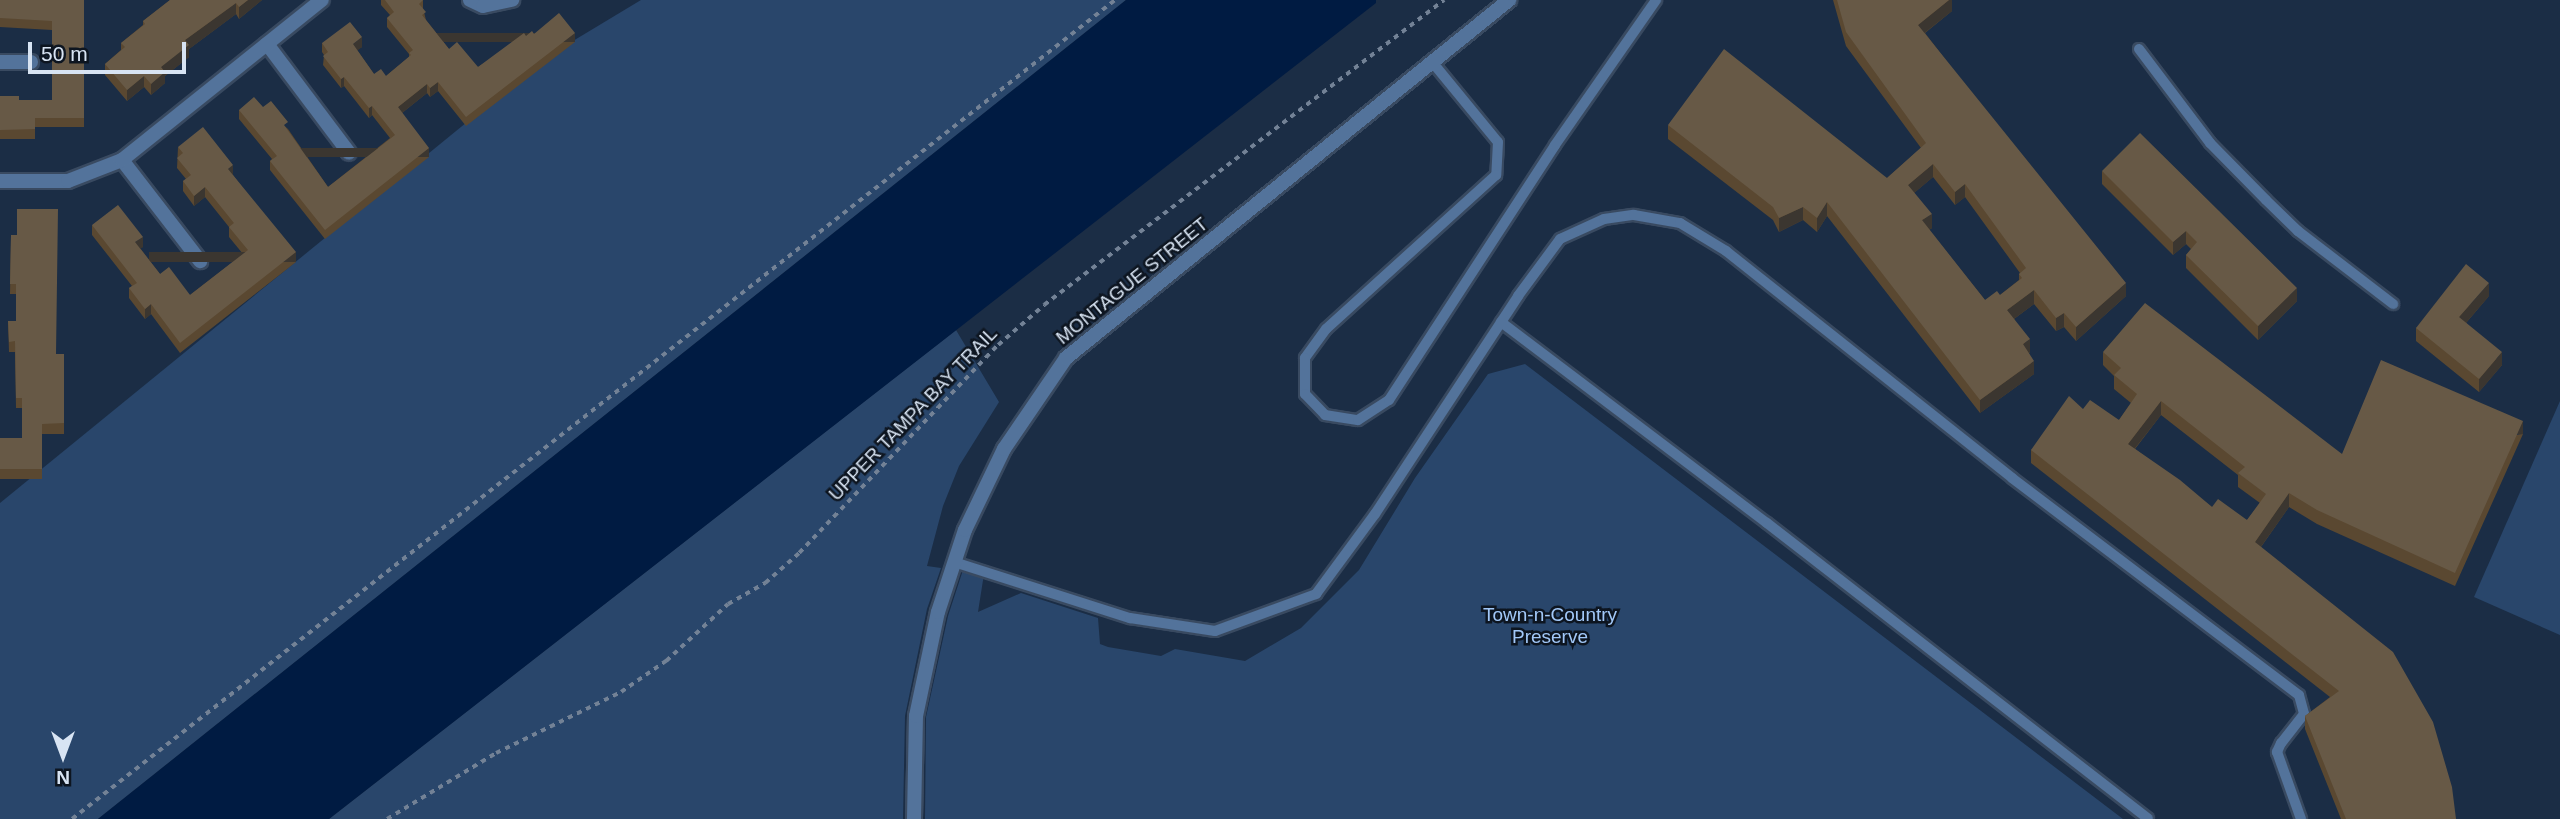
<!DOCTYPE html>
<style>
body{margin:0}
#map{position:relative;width:2560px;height:819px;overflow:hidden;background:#1b2d45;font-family:Arial,sans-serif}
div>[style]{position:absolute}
.green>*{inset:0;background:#29466b}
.water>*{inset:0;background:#001b42}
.path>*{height:3.5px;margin-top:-1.75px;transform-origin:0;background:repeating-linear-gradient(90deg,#738296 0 5px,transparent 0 10px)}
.roads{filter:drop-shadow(2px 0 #394a61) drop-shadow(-2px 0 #394a61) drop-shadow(0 2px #394a61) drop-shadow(0 -2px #394a61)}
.service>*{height:10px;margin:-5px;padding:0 5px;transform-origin:5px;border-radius:5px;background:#53739b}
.minor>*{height:14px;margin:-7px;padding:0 7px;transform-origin:7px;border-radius:7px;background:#53739b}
.tertiary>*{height:14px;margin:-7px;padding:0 7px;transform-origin:7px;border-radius:7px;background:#53739b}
.wall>*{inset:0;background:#5a4831}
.shaded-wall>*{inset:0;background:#3b3630;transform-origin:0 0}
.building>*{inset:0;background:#675946}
span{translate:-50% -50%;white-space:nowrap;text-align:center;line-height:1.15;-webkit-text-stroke:5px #0d1520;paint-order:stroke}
.street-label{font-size:19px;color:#d8e4f3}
.park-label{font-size:19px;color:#a2c8f8}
.north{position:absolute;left:28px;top:721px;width:70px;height:70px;-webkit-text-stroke:5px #0d1520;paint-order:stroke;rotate:180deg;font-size:19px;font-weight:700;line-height:28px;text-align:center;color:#d8e4f3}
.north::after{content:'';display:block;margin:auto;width:24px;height:32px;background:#d8e4f3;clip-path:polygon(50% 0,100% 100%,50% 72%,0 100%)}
.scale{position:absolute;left:28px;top:42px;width:158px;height:32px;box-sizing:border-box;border:4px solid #d8e4f3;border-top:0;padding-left:9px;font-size:21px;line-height:24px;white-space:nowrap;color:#d8e4f3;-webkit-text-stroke:5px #0d1520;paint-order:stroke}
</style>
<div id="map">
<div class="green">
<i style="clip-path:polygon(641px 0,1126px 0,98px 819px,0 819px,0 503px,548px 56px)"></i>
<i style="clip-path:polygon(956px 330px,999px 402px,959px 466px,943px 506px,927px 566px,941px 568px,927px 609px,905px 716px,903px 819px,329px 819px)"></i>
<i style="clip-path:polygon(1525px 364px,2123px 819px,925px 819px,926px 717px,948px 616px,963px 570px,984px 574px,978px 612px,1021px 593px,1098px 618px,1100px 644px,1108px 647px,1161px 656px,1175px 649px,1245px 661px,1301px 628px,1359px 570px,1415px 478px,1488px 374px)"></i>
<i style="clip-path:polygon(2560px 401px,2560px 635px,2474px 597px)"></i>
</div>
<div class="water">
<i style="clip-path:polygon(1126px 0,1376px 0,1376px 3px,329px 819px,98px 819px)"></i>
</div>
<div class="path">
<i style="left:72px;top:819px;width:1326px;rotate:-38.14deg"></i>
<i style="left:387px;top:819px;width:127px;rotate:-31.2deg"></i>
<i style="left:496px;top:753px;width:139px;rotate:-26deg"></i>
<i style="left:621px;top:692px;width:55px;rotate:-34.6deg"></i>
<i style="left:666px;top:661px;width:84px;rotate:-42.6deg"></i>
<i style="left:728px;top:604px;width:43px;rotate:-29.6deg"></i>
<i style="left:765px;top:583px;width:45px;rotate:-41.4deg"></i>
<i style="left:799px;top:553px;width:288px;rotate:-46.3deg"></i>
<i style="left:998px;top:345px;width:61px;rotate:-41deg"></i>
<i style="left:1044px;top:305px;width:503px;rotate:-37.33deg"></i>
</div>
<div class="roads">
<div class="service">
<i style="left:2139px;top:49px;width:118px;rotate:52.9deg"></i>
<i style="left:2210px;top:143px;width:80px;rotate:45.5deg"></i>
<i style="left:2266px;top:200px;width:45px;rotate:44.1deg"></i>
<i style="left:2298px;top:231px;width:120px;rotate:37.5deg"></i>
<i style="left:1433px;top:63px;width:102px;rotate:50.6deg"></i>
<i style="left:1498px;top:142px;width:33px;rotate:93deg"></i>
<i style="left:1496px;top:175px;width:229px;rotate:137.8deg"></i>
<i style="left:1326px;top:329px;width:36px;rotate:126deg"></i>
<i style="left:1305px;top:358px;width:36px;rotate:90deg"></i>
<i style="left:1305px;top:394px;width:29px;rotate:46deg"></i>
<i style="left:1325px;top:415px;width:33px;rotate:9deg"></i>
<i style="left:1358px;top:420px;width:37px;rotate:-33deg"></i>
<i style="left:1389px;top:400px;width:304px;rotate:-56.9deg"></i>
<i style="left:1555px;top:145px;width:177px;rotate:-55.1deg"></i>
<i style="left:1501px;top:322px;width:333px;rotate:37.1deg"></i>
<i style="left:1767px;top:523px;width:482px;rotate:37.8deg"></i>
<i style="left:954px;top:562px;width:185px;rotate:17.7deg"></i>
<i style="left:1130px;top:618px;width:86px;rotate:8.7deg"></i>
<i style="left:1215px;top:631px;width:108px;rotate:-20.1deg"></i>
<i style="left:1316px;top:594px;width:99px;rotate:-53.6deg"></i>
<i style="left:1375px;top:514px;width:261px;rotate:-56.7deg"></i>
<i style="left:1518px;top:296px;width:71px;rotate:-53.6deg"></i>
<i style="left:1560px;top:239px;width:48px;rotate:-24.4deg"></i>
<i style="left:1604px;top:219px;width:30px;rotate:-8deg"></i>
<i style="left:1634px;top:215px;width:47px;rotate:9.9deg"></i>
<i style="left:1680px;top:223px;width:54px;rotate:31.3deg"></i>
<i style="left:1726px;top:251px;width:365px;rotate:38.4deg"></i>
<i style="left:2012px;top:478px;width:360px;rotate:37.1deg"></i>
<i style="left:2299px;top:695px;width:20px;rotate:75deg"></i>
<i style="left:2304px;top:714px;width:37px;rotate:128deg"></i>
<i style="left:2281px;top:743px;width:10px;rotate:114deg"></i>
<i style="left:2277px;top:752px;width:71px;rotate:70.3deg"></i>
</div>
<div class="minor">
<i style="left:470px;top:0;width:14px;rotate:25deg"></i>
<i style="left:483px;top:6px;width:30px;rotate:-12deg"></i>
<i style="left:267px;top:44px;width:136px;rotate:53deg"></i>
<i style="left:0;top:62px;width:31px"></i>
<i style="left:122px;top:160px;width:128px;rotate:52.3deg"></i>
</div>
<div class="tertiary">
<i style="left:0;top:181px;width:68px"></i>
<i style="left:68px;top:181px;width:58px;rotate:-21.3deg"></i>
<i style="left:122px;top:160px;width:256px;rotate:-38.7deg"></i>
<i style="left:914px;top:819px;width:103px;rotate:-88.9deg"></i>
<i style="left:916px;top:716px;width:106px;rotate:-78.1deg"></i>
<i style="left:938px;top:612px;width:86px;rotate:-71.8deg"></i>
<i style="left:965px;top:530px;width:90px;rotate:-64.3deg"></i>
<i style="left:1004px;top:449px;width:110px;rotate:-55.7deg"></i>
<i style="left:1066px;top:358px;width:570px;rotate:-38.94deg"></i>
</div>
</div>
<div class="wall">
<i style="clip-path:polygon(0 0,84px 0,84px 127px,35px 127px,35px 139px,0 139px,0 96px,19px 100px,52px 100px,52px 30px,0 27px)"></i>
<i style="clip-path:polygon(170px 0,262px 0,239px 19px,236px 14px,189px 49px,189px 57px,165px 76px,165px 83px,151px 95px,144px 87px,127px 101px,105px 75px,105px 64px,121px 50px,121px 43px,143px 25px,143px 21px)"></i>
<i style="clip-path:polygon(381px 0,423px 0,423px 8px,426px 20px,449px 49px,478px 67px,526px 36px,534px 34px,575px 42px,466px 126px,438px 91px,430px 97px,427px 93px,402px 113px,429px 157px,325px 239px,270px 170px,270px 161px,272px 159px,239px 119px,239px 110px,263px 107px,288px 129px,328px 187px,390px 138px,372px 115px,369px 118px,344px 86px,341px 88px,323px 65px,324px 55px,322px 52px,322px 43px,362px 47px,357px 50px,374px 74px,386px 76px,409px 57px,409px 54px,387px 27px,387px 18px,390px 15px,381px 5px)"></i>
<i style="clip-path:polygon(evenodd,1833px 0,1952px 0,1952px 11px,1925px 33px,2126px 296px,2076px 341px,2064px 327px,2056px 331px,2034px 304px,2014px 319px,2030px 352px,2029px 353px,2034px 374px,1980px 413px,1827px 216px,1817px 232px,1803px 220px,1779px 232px,1773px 220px,1668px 139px,1668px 125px,1887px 178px,1921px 148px,1846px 46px,1833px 0,1933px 177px,1955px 205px,1965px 197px,2020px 273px,2019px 274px,2019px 280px,2000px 295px,1985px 300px,1929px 230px,1932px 228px,1914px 193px,1933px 177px)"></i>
<i style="clip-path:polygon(178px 147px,233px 175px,296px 262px,180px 353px,151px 314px,145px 319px,129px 298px,129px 288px,132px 286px,92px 235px,92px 225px,143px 247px,140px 248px,160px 274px,190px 295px,243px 254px,229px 237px,229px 227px,205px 197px,194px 206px,183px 191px,183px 181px,186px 179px,177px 168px)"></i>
<i style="clip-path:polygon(2102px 171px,2297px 301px,2258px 340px,2186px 268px,2186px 255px,2191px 249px,2186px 244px,2173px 255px,2102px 184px)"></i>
<i style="clip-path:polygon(11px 235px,56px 354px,64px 354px,64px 434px,42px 434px,42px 479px,0 479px,0 438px,22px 438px,22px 408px,16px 408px,15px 352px,9px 352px,8px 321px,16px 321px,16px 294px,10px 294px)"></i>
<i style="clip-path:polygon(2489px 296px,2466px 323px,2502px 365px,2479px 392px,2416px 341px,2416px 328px)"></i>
<i style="clip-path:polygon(evenodd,2103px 352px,2342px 454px,2523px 434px,2455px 586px,2317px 524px,2289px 507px,2261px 547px,2456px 819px,2341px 819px,2305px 729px,2305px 716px,2330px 697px,2031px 463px,2031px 450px,2083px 409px,2119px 420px,2131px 403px,2114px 389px,2114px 376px,2103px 365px,2103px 352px,2161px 415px,2238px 475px,2238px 487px,2260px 503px,2247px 520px,2212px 507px,2135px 449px,2161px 415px)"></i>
</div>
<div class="shaded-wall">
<i style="clip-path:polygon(248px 0,262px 0,239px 19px,239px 7px)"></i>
<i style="clip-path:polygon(1949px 0,1952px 0,1952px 11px,1918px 38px,1918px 25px)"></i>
<i style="clip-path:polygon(236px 3px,236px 14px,189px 49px,189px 57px,165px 76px,165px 83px,151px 95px,151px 84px,161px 67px,185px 40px)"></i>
<i style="left:575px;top:33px;width:9px;height:138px;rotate:90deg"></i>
<i style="clip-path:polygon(362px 37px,362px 47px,353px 54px,353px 44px)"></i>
<i style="clip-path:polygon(144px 76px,144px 87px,127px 101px,127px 90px)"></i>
<i style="clip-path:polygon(344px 77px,344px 86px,341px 88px,341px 79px)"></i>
<i style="clip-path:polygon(438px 82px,438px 91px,430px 97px,430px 88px)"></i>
<i style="clip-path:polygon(427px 84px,427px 93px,398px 116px,398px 107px)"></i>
<i style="clip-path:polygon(372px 106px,372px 115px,369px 118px,369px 108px)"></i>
<i style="left:429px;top:148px;width:9px;height:132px;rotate:90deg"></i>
<i style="clip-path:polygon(1933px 164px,1933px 177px,1908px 198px,1908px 185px)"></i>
<i style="clip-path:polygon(233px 165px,233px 175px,228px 179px,228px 169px)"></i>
<i style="clip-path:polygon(1965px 184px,1965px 197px,1955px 205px,1955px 192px)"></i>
<i style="clip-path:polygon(205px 187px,205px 197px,194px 206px,194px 196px)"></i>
<i style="clip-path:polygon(1827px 202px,1827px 216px,1817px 232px,1817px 218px)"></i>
<i style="clip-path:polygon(1803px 207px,1803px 220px,1779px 232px,1779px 218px)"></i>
<i style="clip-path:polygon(1932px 214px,1932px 228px,1922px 234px,1922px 220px)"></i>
<i style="clip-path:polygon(2186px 231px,2186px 244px,2173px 255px,2173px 242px)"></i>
<i style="clip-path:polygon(143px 237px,143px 247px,135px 252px,135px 242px)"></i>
<i style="left:296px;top:252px;width:10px;height:147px;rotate:90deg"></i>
<i style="clip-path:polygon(2126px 283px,2126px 296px,2076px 341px,2076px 327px)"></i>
<i style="clip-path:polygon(2489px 283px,2489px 296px,2459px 331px,2459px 317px)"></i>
<i style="clip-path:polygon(2297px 288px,2297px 301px,2258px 340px,2258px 326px)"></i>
<i style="clip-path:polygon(2034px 290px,2034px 304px,2007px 324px,2007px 310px)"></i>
<i style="clip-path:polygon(151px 304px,151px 314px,145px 319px,145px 309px)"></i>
<i style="clip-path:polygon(2064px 313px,2064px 327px,2056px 331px,2056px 318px)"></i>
<i style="clip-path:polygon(2030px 339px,2030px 352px,2023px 357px,2023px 344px)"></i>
<i style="clip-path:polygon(2502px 352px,2502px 365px,2479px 392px,2479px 379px)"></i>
<i style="clip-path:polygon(2034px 361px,2034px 374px,1980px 413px,1980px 400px)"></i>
<i style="clip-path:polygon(2161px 401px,2161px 415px,2128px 457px,2128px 444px)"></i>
<i style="left:2523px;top:421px;width:13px;height:167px;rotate:90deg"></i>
<i style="clip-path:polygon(2289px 493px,2289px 507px,2255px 555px,2255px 542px)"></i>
</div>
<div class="building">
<i style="clip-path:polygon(0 0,84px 0,84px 118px,35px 118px,35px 129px,0 130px,0 96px,19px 96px,19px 100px,52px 100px,52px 21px,0 18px)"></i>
<i style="clip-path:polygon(170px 0,248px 0,239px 7px,236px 3px,185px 40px,189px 45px,161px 67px,165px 72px,151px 84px,144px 76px,127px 90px,105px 64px,125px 47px,121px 43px,145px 24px,143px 21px)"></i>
<i style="clip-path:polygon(385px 0,423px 0,419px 4px,426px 12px,422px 15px,449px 49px,457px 42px,478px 67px,524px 33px,526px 36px,532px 31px,534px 34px,559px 13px,575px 33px,466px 117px,438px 82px,430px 88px,427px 84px,398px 107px,429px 148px,325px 230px,270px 161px,277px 156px,239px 110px,254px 97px,263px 107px,271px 101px,288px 122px,284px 125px,328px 187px,395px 135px,372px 106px,369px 108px,344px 77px,341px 79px,323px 56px,328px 52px,322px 43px,350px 22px,362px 37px,353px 44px,374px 74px,381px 69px,386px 76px,411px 55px,409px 53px,413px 50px,387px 18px,394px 12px)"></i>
<i style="clip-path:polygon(evenodd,1837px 0,1949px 0,1918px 25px,2126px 283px,2076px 327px,2064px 313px,2056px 318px,2034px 290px,2007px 310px,2030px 339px,2023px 344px,2034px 361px,1980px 400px,1827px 202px,1817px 218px,1803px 207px,1779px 218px,1773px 207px,1668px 125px,1724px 49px,1887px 178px,1926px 143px,1846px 32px,1837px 0,1933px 164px,1955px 192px,1965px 184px,2026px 268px,2019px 274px,2022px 278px,2000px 295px,1997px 291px,1985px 300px,1922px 220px,1932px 214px,1908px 185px,1933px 164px)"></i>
<i style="clip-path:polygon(203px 127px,233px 165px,228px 169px,296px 252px,180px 343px,151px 304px,145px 309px,129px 288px,137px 283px,92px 225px,118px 205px,143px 237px,135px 242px,160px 274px,169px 267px,190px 295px,248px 250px,229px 227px,234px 223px,205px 187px,194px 196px,183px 181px,191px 175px,177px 158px,183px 153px,178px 147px)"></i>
<i style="clip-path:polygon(2140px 133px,2297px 288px,2258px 326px,2186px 255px,2197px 242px,2186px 231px,2173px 242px,2102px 171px)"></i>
<i style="clip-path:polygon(17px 209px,58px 209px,56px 354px,64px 354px,64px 423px,42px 424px,42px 469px,0 469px,0 438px,22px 438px,22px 398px,16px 398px,15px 341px,9px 342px,8px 321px,16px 321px,16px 284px,10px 284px,11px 235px,17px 235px)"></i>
<i style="clip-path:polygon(2466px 264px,2489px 283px,2459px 317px,2502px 352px,2479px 379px,2416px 328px)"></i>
<i style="clip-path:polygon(evenodd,2145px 303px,2342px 454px,2381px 360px,2523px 421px,2455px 573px,2317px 510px,2289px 493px,2255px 542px,2393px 652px,2433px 722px,2452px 787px,2456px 819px,2346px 819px,2305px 716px,2339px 691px,2031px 450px,2069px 396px,2083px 409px,2090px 400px,2119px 420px,2137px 394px,2114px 375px,2121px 368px,2103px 352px,2145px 303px,2161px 401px,2245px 467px,2238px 473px,2266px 494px,2247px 520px,2218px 499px,2212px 507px,2180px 480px,2128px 444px,2161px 401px)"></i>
</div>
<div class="street-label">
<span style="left:1132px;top:281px;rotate:-39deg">MONTAGUE STREET</span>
<span style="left:913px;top:414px;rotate:-46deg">UPPER TAMPA BAY TRAIL</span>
</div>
<div class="park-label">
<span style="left:1550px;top:626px">Town-n-Country<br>Preserve</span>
</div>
<div class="north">N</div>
<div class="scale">50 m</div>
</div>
